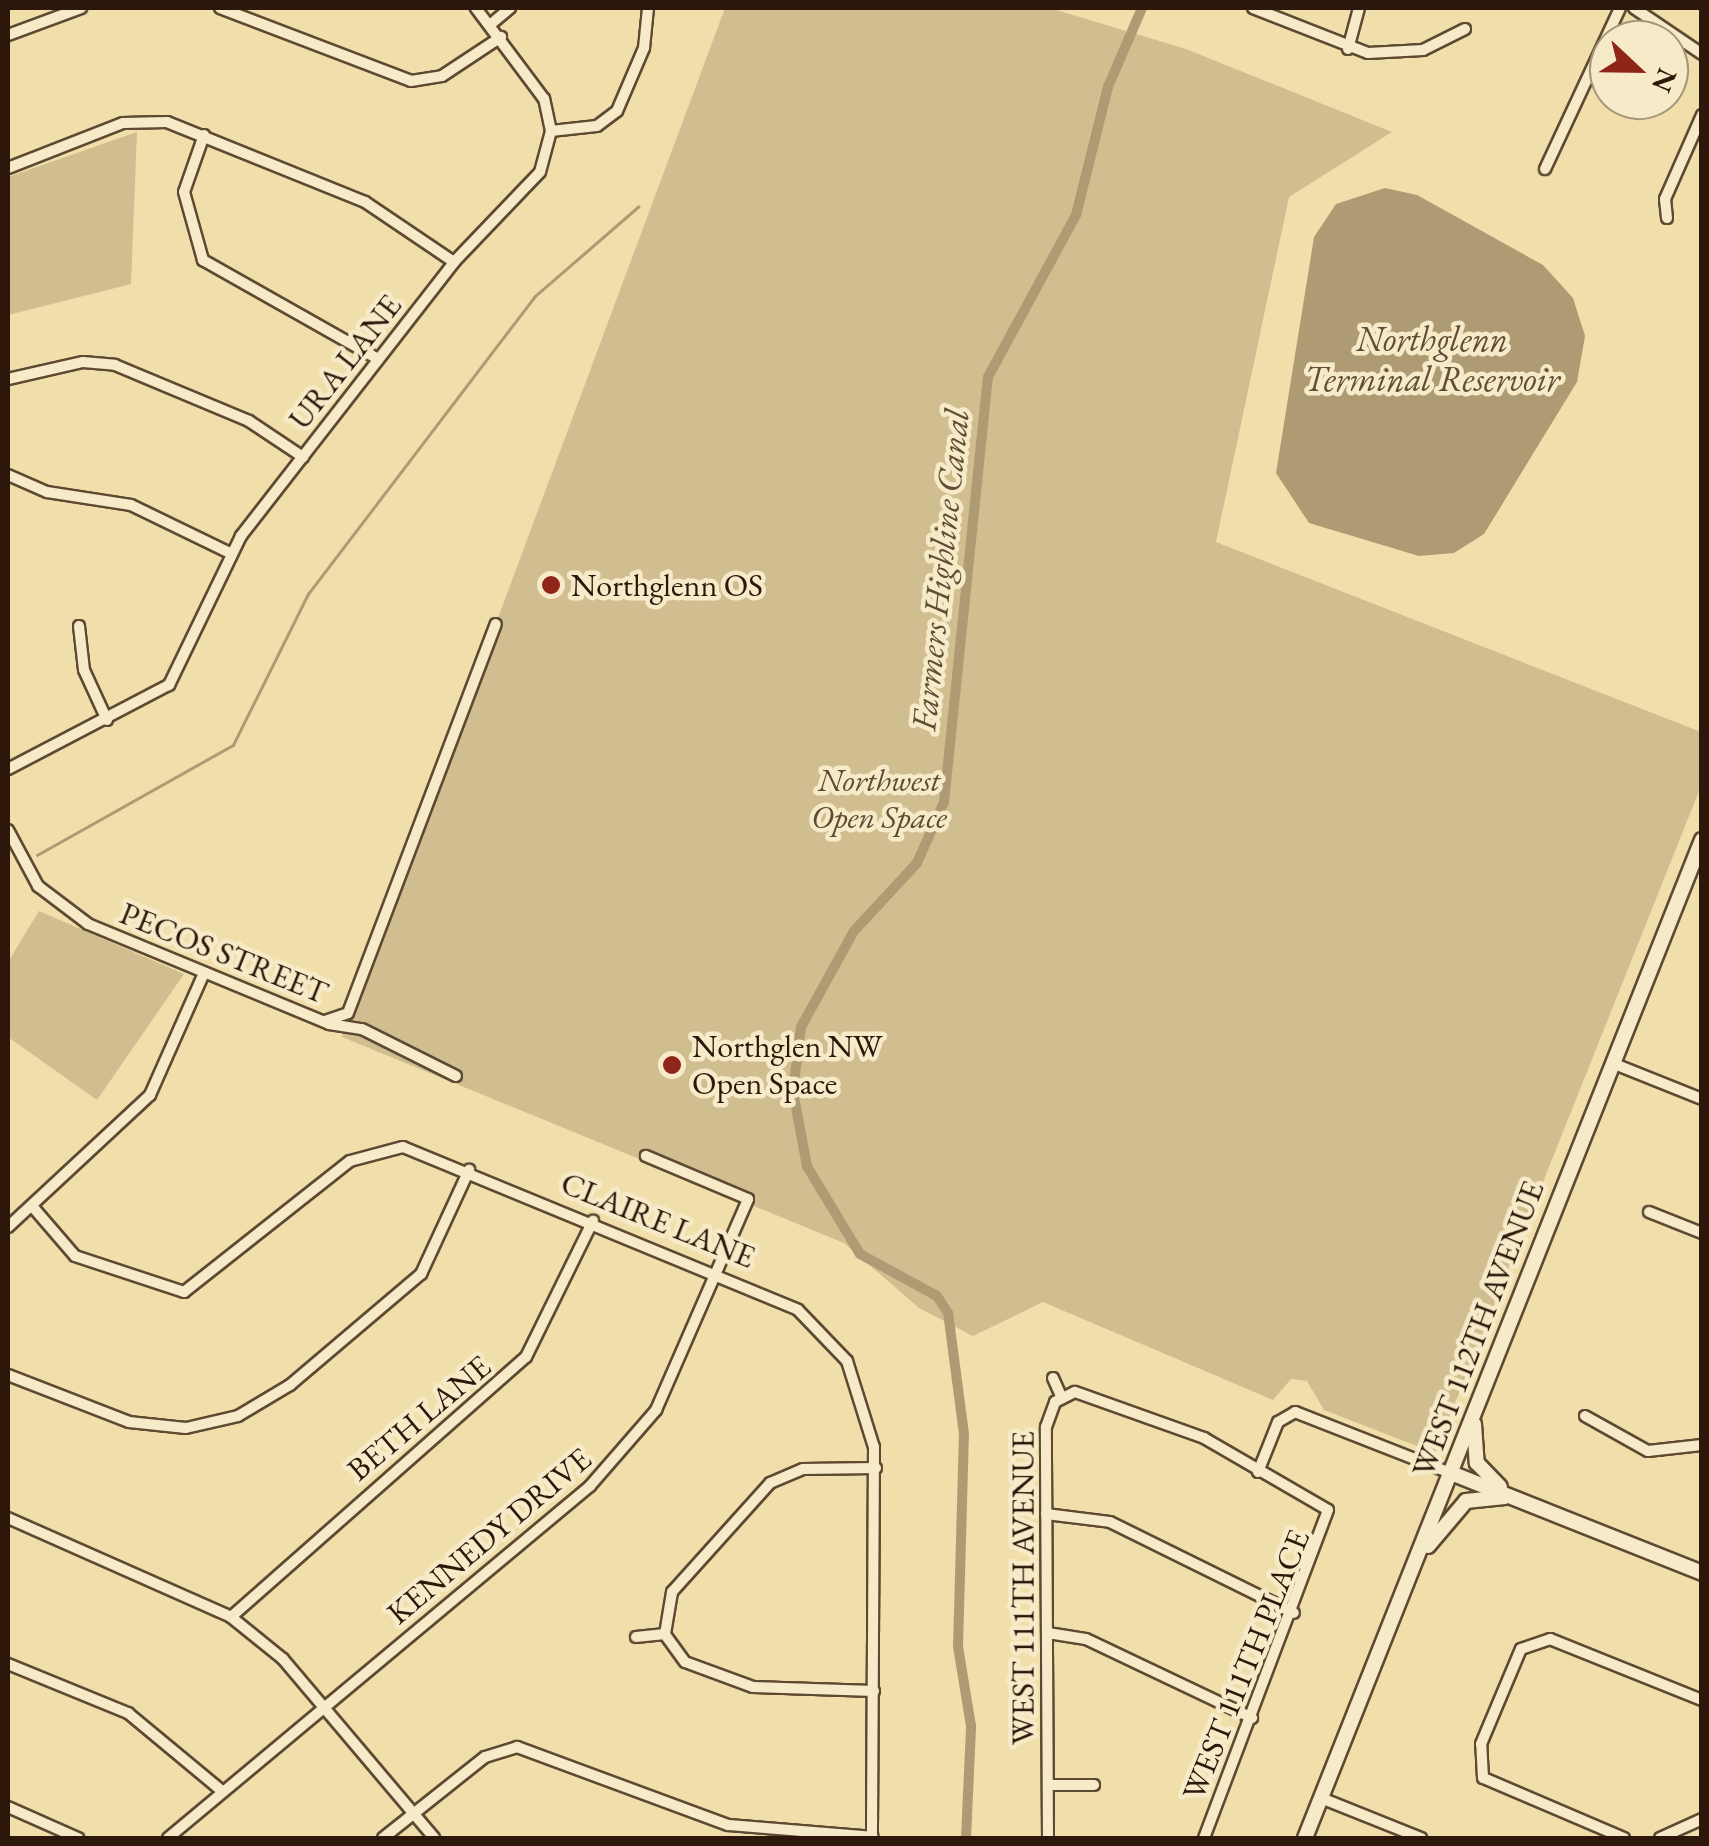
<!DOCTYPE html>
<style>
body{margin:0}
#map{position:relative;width:1709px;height:1846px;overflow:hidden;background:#f1dfab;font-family:"EB Garamond",serif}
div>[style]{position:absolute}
.green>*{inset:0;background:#d0bd90}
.water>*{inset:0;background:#ae9b74}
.stream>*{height:2.5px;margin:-1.25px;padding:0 1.25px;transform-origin:1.25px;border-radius:1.25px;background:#ae9b74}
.canal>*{height:10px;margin:-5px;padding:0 5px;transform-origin:5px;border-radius:5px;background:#ae9b74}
.roads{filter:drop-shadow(2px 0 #5e4932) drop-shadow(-2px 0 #5e4932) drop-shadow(0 2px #5e4932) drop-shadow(0 -2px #5e4932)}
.street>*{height:10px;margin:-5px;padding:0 5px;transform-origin:5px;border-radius:5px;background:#f6eac8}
.secondary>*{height:14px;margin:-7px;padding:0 7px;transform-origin:7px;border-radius:7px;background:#f6eac8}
.dots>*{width:28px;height:28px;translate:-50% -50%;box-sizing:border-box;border:5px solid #f6eac8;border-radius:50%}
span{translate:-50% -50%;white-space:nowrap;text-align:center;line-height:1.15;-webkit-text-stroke:9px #f6eac8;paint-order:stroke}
.street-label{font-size:32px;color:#2d170a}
.poi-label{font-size:32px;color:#2d170a}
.left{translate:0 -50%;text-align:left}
.park-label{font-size:32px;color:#5e4932;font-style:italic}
.water-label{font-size:35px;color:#614c34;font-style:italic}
.frame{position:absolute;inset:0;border:10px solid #2d170a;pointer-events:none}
.north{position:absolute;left:1589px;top:20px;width:100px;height:100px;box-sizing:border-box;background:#f6eac8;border:2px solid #a6967c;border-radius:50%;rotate:112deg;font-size:28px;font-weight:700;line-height:40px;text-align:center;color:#2d170a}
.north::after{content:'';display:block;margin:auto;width:35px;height:45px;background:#8f2418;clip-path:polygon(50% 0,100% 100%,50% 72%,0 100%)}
</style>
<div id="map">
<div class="green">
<i style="clip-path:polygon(725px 8px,1050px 8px,1186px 49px,1392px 132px,1289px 197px,1216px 542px,1701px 732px,1701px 786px,1435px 1453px,1324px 1410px,1307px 1381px,1291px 1379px,1273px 1400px,1043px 1302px,973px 1336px,919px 1308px,844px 1243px,342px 1037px)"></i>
<i style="clip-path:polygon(137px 132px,131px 284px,8px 315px,8px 177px)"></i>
<i style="clip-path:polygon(39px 911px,184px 974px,97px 1100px,8px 1037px,8px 962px)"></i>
</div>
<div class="water">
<i style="clip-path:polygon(1385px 188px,1417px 195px,1543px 265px,1573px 298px,1585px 336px,1577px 382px,1484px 534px,1454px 553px,1419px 556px,1309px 523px,1276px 473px,1314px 237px,1336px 204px)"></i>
</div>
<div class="stream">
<i style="left:37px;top:855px;width:225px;rotate:-29.3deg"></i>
<i style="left:233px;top:745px;width:169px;rotate:-63.6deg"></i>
<i style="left:308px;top:594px;width:373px;rotate:-52.7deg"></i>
<i style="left:534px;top:297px;width:138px;rotate:-40.9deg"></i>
</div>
<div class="canal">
<i style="left:966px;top:1838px;width:112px;rotate:-87.4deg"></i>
<i style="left:971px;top:1726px;width:80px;rotate:-99.3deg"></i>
<i style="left:958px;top:1647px;width:213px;rotate:-88.4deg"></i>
<i style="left:964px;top:1434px;width:122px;rotate:-97.5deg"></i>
<i style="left:948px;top:1313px;width:20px;rotate:-123deg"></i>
<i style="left:937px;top:1296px;width:88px;rotate:-151.4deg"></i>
<i style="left:860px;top:1254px;width:103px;rotate:-121.1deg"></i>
<i style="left:807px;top:1166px;width:76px;rotate:-100.6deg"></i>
<i style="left:793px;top:1091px;width:64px;rotate:-82.9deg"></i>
<i style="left:801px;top:1027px;width:110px;rotate:-61.1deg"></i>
<i style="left:854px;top:931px;width:93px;rotate:-47.2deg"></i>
<i style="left:917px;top:863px;width:67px;rotate:-66.1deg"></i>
<i style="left:944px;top:802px;width:427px;rotate:-84.1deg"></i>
<i style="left:988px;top:377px;width:184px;rotate:-61.5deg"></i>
<i style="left:1076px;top:215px;width:132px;rotate:-76deg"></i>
<i style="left:1108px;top:87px;width:86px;rotate:-66.7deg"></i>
</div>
<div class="roads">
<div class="street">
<i style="left:220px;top:8px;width:204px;rotate:20.9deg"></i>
<i style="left:411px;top:81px;width:31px;rotate:-9deg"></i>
<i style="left:442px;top:76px;width:71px;rotate:-33.5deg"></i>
<i style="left:1253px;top:8px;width:123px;rotate:21.4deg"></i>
<i style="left:1368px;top:53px;width:55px;rotate:-3.1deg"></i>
<i style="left:1423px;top:50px;width:47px;rotate:-26.6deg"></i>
<i style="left:1634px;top:8px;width:82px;rotate:34.1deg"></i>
<i style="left:491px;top:24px;width:25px;rotate:-40deg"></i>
<i style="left:8px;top:35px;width:78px;rotate:-20.3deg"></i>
<i style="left:1348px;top:49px;width:42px;rotate:-75deg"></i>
<i style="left:551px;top:131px;width:46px;rotate:-6.2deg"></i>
<i style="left:597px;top:126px;width:25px;rotate:-37deg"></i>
<i style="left:617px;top:111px;width:69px;rotate:-66.8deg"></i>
<i style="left:644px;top:48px;width:40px;rotate:-84.3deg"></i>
<i style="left:204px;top:135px;width:60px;rotate:109.3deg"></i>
<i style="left:184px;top:192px;width:71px;rotate:74.4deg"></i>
<i style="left:203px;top:260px;width:201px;rotate:29.5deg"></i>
<i style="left:8px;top:168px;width:123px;rotate:-21.4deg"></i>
<i style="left:123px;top:123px;width:44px;rotate:-1.3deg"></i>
<i style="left:167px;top:122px;width:214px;rotate:22deg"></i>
<i style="left:365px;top:202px;width:107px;rotate:34deg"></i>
<i style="left:1545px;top:169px;width:178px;rotate:-65deg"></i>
<i style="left:1667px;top:218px;width:19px;rotate:-96deg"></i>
<i style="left:1665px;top:199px;width:92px;rotate:-66.2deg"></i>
<i style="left:8px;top:379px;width:77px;rotate:-12.8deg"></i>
<i style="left:83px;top:362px;width:32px;rotate:5deg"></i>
<i style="left:115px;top:365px;width:145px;rotate:22.7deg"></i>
<i style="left:249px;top:421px;width:65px;rotate:33.7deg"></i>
<i style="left:8px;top:475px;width:43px;rotate:23.6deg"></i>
<i style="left:47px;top:492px;width:85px;rotate:8.8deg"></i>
<i style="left:131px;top:505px;width:110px;rotate:25.9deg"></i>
<i style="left:79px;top:626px;width:44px;rotate:83.5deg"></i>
<i style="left:84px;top:670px;width:55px;rotate:65.3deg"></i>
<i style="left:8px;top:769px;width:182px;rotate:-27.6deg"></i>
<i style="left:169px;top:685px;width:165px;rotate:-64.2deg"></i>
<i style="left:241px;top:536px;width:347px;rotate:-52.1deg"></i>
<i style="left:454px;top:262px;width:124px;rotate:-46.3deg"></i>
<i style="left:540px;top:172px;width:42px;rotate:-75deg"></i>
<i style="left:551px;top:131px;width:33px;rotate:-102deg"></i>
<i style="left:544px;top:99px;width:114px;rotate:-126.8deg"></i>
<i style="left:8px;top:830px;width:64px;rotate:61.8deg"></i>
<i style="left:38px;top:886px;width:63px;rotate:37.2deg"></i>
<i style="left:88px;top:924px;width:261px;rotate:22.5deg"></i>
<i style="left:329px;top:1024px;width:33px;rotate:9deg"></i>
<i style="left:362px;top:1029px;width:105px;rotate:26.6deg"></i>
<i style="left:325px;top:1021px;width:24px;rotate:-19deg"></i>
<i style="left:348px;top:1013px;width:416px;rotate:-69.2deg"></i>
<i style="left:1612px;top:1063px;width:97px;rotate:21.8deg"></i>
<i style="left:32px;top:1206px;width:66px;rotate:49.3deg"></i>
<i style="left:75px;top:1256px;width:115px;rotate:18.3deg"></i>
<i style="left:184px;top:1292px;width:211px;rotate:-38.3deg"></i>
<i style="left:350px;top:1161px;width:55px;rotate:-14.8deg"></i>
<i style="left:403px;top:1147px;width:427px;rotate:22.4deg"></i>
<i style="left:798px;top:1310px;width:71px;rotate:46.1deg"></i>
<i style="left:847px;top:1361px;width:90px;rotate:72.6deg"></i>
<i style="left:874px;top:1447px;width:391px;rotate:90.3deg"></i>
<i style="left:1649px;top:1212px;width:57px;rotate:21.6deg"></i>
<i style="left:8px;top:1227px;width:194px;rotate:-42.9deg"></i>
<i style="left:150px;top:1095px;width:133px;rotate:-66.1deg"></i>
<i style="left:8px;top:1375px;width:130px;rotate:21.2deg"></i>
<i style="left:129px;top:1422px;width:57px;rotate:6deg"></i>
<i style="left:186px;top:1428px;width:53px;rotate:-13deg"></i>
<i style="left:238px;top:1416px;width:61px;rotate:-30.8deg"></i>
<i style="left:290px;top:1385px;width:172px;rotate:-40.3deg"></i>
<i style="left:421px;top:1274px;width:115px;rotate:-65.2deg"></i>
<i style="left:1053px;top:1378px;width:20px;rotate:66deg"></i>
<i style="left:1585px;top:1416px;width:72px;rotate:29.1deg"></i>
<i style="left:1648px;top:1451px;width:54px;rotate:-6.3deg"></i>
<i style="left:1258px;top:1472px;width:54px;rotate:-68.2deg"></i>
<i style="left:1278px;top:1422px;width:20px;rotate:-30deg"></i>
<i style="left:1295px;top:1412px;width:168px;rotate:21.4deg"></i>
<i style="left:1046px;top:1514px;width:64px;rotate:7.1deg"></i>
<i style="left:1110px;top:1522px;width:205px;rotate:26.3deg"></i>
<i style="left:8px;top:1518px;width:244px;rotate:23.9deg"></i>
<i style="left:231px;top:1617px;width:67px;rotate:38.9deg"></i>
<i style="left:283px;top:1659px;width:234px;rotate:49.8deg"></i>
<i style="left:231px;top:1617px;width:393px;rotate:-41.4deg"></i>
<i style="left:526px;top:1357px;width:152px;rotate:-63.8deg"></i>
<i style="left:1048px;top:1633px;width:38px;rotate:9deg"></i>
<i style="left:1086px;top:1639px;width:184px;rotate:25.4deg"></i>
<i style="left:636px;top:1637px;width:29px;rotate:-6deg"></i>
<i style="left:8px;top:1664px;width:130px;rotate:22.2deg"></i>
<i style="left:128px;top:1713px;width:122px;rotate:39.7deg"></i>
<i style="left:874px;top:1691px;width:121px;rotate:-178.1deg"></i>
<i style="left:753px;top:1687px;width:72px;rotate:-159.8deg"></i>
<i style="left:685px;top:1662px;width:34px;rotate:-126deg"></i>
<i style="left:665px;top:1634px;width:43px;rotate:-80.5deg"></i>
<i style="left:672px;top:1592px;width:147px;rotate:-48deg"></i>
<i style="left:770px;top:1483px;width:36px;rotate:-23deg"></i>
<i style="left:803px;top:1469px;width:73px;rotate:-0.8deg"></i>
<i style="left:1049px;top:1785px;width:45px"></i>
<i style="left:1321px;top:1798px;width:108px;rotate:21.8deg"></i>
<i style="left:8px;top:1807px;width:77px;rotate:23.9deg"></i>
<i style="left:168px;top:1838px;width:550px;rotate:-39.83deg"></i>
<i style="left:590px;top:1486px;width:101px;rotate:-49deg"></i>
<i style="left:656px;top:1410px;width:230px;rotate:-66.4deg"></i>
<i style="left:748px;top:1199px;width:111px;rotate:-157.1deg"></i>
<i style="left:383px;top:1838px;width:130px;rotate:-38.5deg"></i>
<i style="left:485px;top:1757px;width:34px;rotate:-17deg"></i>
<i style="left:517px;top:1747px;width:225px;rotate:20.3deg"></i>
<i style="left:728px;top:1825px;width:145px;rotate:4.7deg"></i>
<i style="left:1048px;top:1838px;width:411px;rotate:-90.3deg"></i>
<i style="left:1046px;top:1427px;width:27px;rotate:-70deg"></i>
<i style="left:1055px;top:1402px;width:22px;rotate:-27deg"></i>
<i style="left:1075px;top:1392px;width:137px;rotate:19.6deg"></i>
<i style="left:1204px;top:1438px;width:143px;rotate:30.1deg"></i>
<i style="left:1328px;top:1510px;width:351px;rotate:110.7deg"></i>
<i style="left:1624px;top:1838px;width:153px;rotate:-156.9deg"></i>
<i style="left:1483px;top:1778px;width:34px;rotate:-93deg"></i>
<i style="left:1481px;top:1744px;width:103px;rotate:-67.2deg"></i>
<i style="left:1521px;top:1649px;width:31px;rotate:-19deg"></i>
<i style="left:1550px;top:1639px;width:164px;rotate:21.9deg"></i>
<i style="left:1660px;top:1838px;width:46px;rotate:-24.3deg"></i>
</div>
<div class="secondary">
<i style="left:1474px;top:1424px;width:39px;rotate:86deg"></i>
<i style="left:1477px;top:1463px;width:33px;rotate:46deg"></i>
<i style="left:1451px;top:1473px;width:270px;rotate:21.7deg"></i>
<i style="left:1428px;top:1546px;width:59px;rotate:-49.8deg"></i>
<i style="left:1466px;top:1501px;width:39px;rotate:-6deg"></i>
<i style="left:1305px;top:1838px;width:1074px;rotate:-68.31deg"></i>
</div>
</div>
<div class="dots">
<i style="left:551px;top:585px;background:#8f2418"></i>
<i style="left:672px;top:1065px;background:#8f2418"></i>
</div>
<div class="street-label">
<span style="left:345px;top:362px;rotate:-52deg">URA LANE</span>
<span style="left:224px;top:953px;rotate:22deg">PECOS STREET</span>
<span style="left:658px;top:1220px;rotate:22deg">CLAIRE LANE</span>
<span style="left:1478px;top:1329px;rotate:-69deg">WEST 112TH AVENUE</span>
<span style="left:419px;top:1418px;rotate:-40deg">BETH LANE</span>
<span style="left:489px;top:1536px;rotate:-40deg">KENNEDY DRIVE</span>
<span style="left:1023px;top:1588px;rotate:-90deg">WEST 111TH AVENUE</span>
<span style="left:1246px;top:1665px;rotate:-68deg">WEST 111TH PLACE</span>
</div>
<div class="poi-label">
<span class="left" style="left:571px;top:585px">Northglenn OS</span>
<span class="left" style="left:692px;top:1065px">Northglen NW<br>Open Space</span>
</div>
<div class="park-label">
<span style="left:879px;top:799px">Northwest<br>Open Space</span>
</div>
<div class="water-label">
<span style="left:1432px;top:359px">Northglenn<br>Terminal Reservoir</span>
<span style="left:940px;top:570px;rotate:-84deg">Farmers Highline Canal</span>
</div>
<div class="frame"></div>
<div class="north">N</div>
</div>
